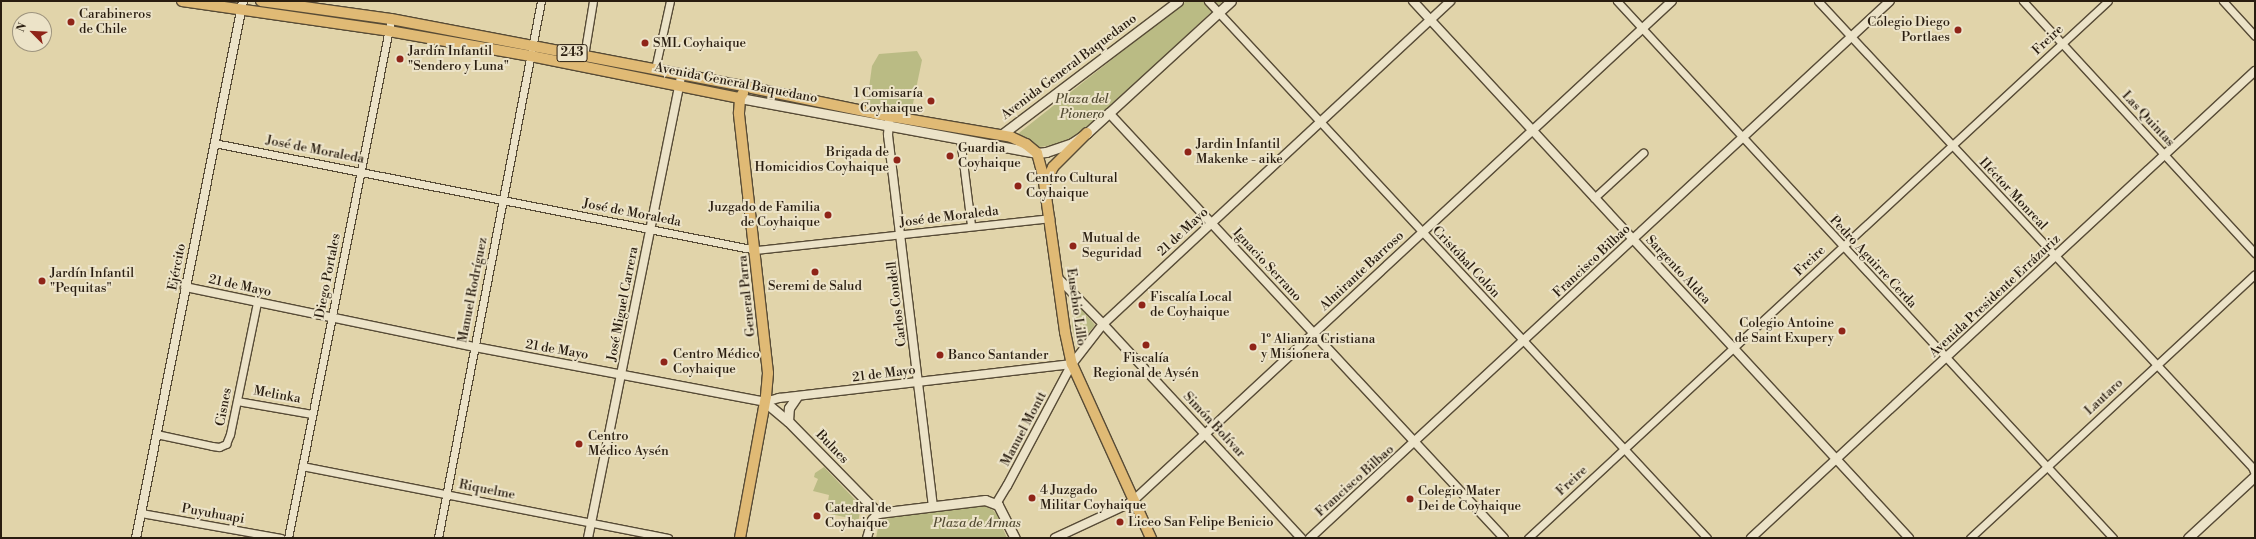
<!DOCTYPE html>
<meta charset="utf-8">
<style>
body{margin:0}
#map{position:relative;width:2256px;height:539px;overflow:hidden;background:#e1d4aa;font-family:"Libre Bodoni",serif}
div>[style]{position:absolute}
.green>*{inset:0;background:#babb84}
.roads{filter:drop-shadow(1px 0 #574b36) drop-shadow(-1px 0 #574b36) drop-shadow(0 1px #574b36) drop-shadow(0 -1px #574b36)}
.minor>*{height:7px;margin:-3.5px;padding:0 3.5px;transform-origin:3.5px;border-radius:3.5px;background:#ece3c8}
.tertiary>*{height:8px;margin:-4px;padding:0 4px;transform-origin:4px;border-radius:4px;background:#ece3c8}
.secondary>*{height:9px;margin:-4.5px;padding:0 4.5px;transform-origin:4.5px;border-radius:4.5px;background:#ece3c8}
.primary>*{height:10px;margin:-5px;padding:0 5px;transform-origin:5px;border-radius:5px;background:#e0ba75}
.dots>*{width:11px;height:11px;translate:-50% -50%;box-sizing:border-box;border:2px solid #ece3c8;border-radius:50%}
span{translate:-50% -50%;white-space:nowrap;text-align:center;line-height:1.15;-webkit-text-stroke:4px #ece3c8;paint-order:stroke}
.shield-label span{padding:1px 3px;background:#ece3c8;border:1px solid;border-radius:3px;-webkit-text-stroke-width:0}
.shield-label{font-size:12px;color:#291d10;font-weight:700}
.poi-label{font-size:13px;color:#291d10}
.left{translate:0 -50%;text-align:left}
.right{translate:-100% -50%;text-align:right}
.street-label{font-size:13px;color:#291d10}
.park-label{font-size:13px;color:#544c33;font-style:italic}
.frame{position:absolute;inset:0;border:2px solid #291d10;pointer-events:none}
.north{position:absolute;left:12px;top:12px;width:40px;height:40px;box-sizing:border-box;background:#ece3c8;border:1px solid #9e947e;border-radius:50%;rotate:294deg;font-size:11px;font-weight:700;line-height:16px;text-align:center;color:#291d10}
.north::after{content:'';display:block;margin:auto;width:14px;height:18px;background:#8f2418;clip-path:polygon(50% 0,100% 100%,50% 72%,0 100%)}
</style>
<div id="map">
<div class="green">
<i style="clip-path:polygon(1186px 1px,1223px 1px,1094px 122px,1076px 136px,1053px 145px,1040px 147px,1015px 136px)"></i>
<i style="clip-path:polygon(917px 51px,922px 60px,910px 118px,866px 110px,872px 66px,879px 54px)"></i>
<i style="clip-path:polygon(1073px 304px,1081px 309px,1095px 325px,1077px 347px,1072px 326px)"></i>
<i style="clip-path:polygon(824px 467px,861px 506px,858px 523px,849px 522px,849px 518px,826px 513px,829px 495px,813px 491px,818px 479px,814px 477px,815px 473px)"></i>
<i style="clip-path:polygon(984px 506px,993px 510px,997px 515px,1007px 538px,876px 538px,879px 523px,885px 518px)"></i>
</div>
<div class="roads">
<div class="minor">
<i style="left:1208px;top:1px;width:733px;rotate:47.1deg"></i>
<i style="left:1617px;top:1px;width:731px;rotate:47.27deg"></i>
<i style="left:1818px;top:1px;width:637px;rotate:47.04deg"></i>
<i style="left:2252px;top:467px;width:8px;rotate:67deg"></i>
<i style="left:2023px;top:1px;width:343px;rotate:47.4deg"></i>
<i style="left:2223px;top:1px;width:47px;rotate:47.6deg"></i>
<i style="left:584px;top:56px;width:56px;rotate:-80.7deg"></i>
<i style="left:655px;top:69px;width:70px;rotate:-77.6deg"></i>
<i style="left:960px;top:138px;width:88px;rotate:82.8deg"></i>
<i style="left:214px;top:143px;width:552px;rotate:11.17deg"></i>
<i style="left:756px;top:250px;width:296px;rotate:-6.2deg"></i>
<i style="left:1594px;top:198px;width:67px;rotate:-42.6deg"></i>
<i style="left:237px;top:401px;width:76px;rotate:9.8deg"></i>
<i style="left:156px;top:434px;width:57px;rotate:12.1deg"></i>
<i style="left:212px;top:446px;width:7px;rotate:8deg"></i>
<i style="left:219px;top:447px;width:8px;rotate:-23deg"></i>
<i style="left:226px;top:444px;width:11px;rotate:-68deg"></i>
<i style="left:230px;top:434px;width:134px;rotate:-78.4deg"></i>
<i style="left:302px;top:466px;width:373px;rotate:11.1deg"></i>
<i style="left:141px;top:513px;width:142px;rotate:10.1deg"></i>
<i style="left:288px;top:538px;width:529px;rotate:-78.78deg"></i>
<i style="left:438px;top:538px;width:547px;rotate:-79.14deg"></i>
<i style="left:1528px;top:538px;width:790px;rotate:-42.8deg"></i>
<i style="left:1970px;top:538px;width:388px;rotate:-42.8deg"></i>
</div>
<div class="tertiary">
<i style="left:1413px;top:1px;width:731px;rotate:47.27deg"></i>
<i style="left:1109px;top:113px;width:580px;rotate:47.1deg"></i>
<i style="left:889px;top:121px;width:14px;rotate:94deg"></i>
<i style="left:888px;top:135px;width:373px;rotate:83.1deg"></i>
<i style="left:1058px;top:278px;width:64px;rotate:45.6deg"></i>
<i style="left:1103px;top:324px;width:292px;rotate:47.2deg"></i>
<i style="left:185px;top:287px;width:296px;rotate:11.7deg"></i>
<i style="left:475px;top:347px;width:295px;rotate:10.7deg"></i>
<i style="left:765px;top:402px;width:15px;rotate:-16deg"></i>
<i style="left:779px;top:398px;width:295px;rotate:-6.6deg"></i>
<i style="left:996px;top:504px;width:21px;rotate:-59deg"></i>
<i style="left:1007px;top:486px;width:138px;rotate:-62deg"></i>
<i style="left:1072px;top:364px;width:51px;rotate:-52.2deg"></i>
<i style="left:1103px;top:324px;width:474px;rotate:-42.9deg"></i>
<i style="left:136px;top:538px;width:548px;rotate:-78.73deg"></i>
<i style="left:588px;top:538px;width:467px;rotate:-78.6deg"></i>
<i style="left:867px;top:538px;width:19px;rotate:-74deg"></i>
<i style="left:872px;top:520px;width:9px;rotate:-49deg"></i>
<i style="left:1055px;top:538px;width:81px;rotate:-25deg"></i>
<i style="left:1128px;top:504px;width:9px;rotate:-36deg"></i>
<i style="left:1135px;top:499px;width:732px;rotate:-42.84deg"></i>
<i style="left:1310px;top:538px;width:790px;rotate:-42.8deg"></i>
<i style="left:1751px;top:538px;width:687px;rotate:-42.82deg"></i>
</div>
<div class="secondary">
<i style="left:740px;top:98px;width:302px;rotate:10.5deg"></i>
<i style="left:1037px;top:153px;width:9px;rotate:-6deg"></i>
<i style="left:1046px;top:152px;width:28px;rotate:-19deg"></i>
<i style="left:1072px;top:143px;width:18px;rotate:-34deg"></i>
<i style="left:1087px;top:133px;width:195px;rotate:-42.5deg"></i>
<i style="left:1001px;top:135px;width:222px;rotate:-37.1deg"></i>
<i style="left:765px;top:402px;width:30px;rotate:40deg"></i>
<i style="left:788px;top:421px;width:129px;rotate:45.6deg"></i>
<i style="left:878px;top:513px;width:108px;rotate:-6.9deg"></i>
<i style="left:985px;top:500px;width:14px;rotate:21deg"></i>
<i style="left:998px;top:505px;width:37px;rotate:63deg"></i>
<i style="left:788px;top:421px;width:13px;rotate:-86deg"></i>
<i style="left:789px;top:408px;width:14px;rotate:-56deg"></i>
<i style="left:2188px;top:538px;width:91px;rotate:-42.8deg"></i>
</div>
<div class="primary">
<i style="left:182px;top:1px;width:209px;rotate:8.2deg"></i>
<i style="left:389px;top:31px;width:144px;rotate:10deg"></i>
<i style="left:531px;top:56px;width:213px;rotate:11.4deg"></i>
<i style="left:261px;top:1px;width:131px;rotate:7.9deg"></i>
<i style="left:391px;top:19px;width:368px;rotate:10.8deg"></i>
<i style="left:752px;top:88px;width:128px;rotate:11.7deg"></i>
<i style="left:877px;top:114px;width:136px;rotate:9.7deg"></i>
<i style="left:1011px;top:137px;width:17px;rotate:25deg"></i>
<i style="left:1026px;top:144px;width:14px;rotate:39deg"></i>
<i style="left:1037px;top:153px;width:23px;rotate:75deg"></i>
<i style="left:1043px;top:175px;width:159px;rotate:82deg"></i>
<i style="left:1065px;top:332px;width:33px;rotate:78deg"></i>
<i style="left:1072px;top:364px;width:191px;rotate:65.6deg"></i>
<i style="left:1045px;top:183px;width:18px;rotate:-63deg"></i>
<i style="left:1053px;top:167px;width:48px;rotate:-45deg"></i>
<i style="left:740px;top:538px;width:144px;rotate:-79.6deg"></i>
<i style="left:766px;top:396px;width:23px;rotate:-85deg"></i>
<i style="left:768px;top:373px;width:262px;rotate:-96.4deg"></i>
<i style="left:739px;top:113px;width:15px;rotate:-86deg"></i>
<i style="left:740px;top:98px;width:6px;rotate:-59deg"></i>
</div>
</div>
<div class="dots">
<i style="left:71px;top:22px;background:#8f2418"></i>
<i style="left:1958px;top:30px;background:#8f2418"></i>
<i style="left:645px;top:43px;background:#8f2418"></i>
<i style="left:400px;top:59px;background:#8f2418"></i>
<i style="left:931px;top:101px;background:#8f2418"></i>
<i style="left:1188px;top:152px;background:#8f2418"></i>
<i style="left:950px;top:156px;background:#8f2418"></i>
<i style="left:897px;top:160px;background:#8f2418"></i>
<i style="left:1018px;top:186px;background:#8f2418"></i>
<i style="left:828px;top:215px;background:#8f2418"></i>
<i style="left:1073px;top:246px;background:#8f2418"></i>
<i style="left:815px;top:272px;background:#8f2418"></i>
<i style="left:42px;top:281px;background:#8f2418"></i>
<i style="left:1142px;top:305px;background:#8f2418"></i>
<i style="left:1842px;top:331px;background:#8f2418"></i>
<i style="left:1146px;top:345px;background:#8f2418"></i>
<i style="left:1253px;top:347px;background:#8f2418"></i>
<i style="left:940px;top:355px;background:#8f2418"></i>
<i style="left:664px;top:362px;background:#8f2418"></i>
<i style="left:579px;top:444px;background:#8f2418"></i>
<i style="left:1032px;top:498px;background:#8f2418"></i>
<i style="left:1410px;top:499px;background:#8f2418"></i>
<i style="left:817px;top:516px;background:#8f2418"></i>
<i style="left:1120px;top:522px;background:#8f2418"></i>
</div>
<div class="shield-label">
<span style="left:572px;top:53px">243</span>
</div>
<div class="poi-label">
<span class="left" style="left:79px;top:22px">Carabineros<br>de Chile</span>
<span class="right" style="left:1950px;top:30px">Colegio Diego<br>Portlaes</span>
<span class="left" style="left:653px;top:43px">SML Coyhaique</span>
<span class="left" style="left:408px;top:59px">Jardín Infantil<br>"Sendero y Luna"</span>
<span class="right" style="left:923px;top:101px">1 Comisaría<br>Coyhaique</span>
<span class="left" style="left:1196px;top:152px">Jardin Infantil<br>Makenke - aike</span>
<span class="left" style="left:958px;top:156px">Guardia<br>Coyhaique</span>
<span class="right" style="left:889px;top:160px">Brigada de<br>Homicidios Coyhaique</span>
<span class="left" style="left:1026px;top:186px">Centro Cultural<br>Coyhaique</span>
<span class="right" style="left:820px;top:215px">Juzgado de Familia<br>de Coyhaique</span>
<span class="left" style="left:1082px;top:246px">Mutual de<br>Seguridad</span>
<span class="left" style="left:50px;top:281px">Jardín Infantil<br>"Pequitas"</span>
<span style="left:815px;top:286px">Seremi de Salud</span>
<span class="left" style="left:1150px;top:305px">Fiscalía Local<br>de Coyhaique</span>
<span class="right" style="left:1834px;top:331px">Colegio Antoine<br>de Saint Exupery</span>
<span class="left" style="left:1261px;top:347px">1º Alianza Cristiana<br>y Misionera</span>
<span class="left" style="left:673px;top:362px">Centro Médico<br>Coyhaique</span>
<span class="left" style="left:948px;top:355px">Banco Santander</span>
<span style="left:1146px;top:366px">Fiscalía<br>Regional de Aysén</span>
<span class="left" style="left:588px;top:444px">Centro<br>Médico Aysén</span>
<span class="left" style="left:1040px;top:498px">4 Juzgado<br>Militar Coyhaique</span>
<span class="left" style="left:1418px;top:499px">Colegio Mater<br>Dei de Coyhaique</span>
<span class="left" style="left:825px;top:516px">Catedral de<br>Coyhaique</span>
<span class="left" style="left:1128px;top:522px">Liceo San Felipe Benicio</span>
</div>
<div class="street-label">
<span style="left:2048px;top:40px;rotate:-43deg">Freire</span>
<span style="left:1069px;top:67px;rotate:-37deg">Avenida General Baquedano</span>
<span style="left:736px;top:83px;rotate:11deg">Avenida General Baquedano</span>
<span style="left:2148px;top:119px;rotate:47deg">Las Quintas</span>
<span style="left:315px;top:150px;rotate:11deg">José de Moraleda</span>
<span style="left:2013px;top:194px;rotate:47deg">Héctor Monreal</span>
<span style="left:632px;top:213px;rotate:11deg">José de Moraleda</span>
<span style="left:949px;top:217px;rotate:-7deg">José de Moraleda</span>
<span style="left:1183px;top:232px;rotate:-43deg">21 de Mayo</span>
<span style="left:1592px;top:261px;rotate:-43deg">Francisco Bilbao</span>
<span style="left:1810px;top:261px;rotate:-43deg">Freire</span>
<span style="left:1466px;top:262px;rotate:47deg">Cristóbal Colón</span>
<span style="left:1873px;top:262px;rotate:47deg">Pedro Aguirre Cerda</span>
<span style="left:1267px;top:265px;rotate:47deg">Ignacio Serrano</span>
<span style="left:177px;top:267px;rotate:-79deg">Ejército</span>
<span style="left:1678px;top:270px;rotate:47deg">Sargento Aldea</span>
<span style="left:1362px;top:271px;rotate:-43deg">Almirante Barroso</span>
<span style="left:328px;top:276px;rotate:-79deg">Diego Portales</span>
<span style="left:240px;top:286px;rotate:12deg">21 de Mayo</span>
<span style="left:473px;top:290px;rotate:-79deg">Manuel Rodríguez</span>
<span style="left:747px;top:296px;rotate:-96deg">General Parra</span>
<span style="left:1995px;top:296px;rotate:-43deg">Avenida Presidente Errázuriz</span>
<span style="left:623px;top:304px;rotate:-79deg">José Miguel Carrera</span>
<span style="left:897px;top:304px;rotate:-97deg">Carlos Condell</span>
<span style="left:1076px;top:307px;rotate:82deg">Eusebio Lillo</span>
<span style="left:557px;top:350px;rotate:10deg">21 de Mayo</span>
<span style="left:884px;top:374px;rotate:-7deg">21 de Mayo</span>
<span style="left:277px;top:395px;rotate:10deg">Melinka</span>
<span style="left:2104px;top:397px;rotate:-43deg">Lautaro</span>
<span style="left:224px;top:407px;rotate:-79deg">Cisnes</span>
<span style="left:1214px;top:425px;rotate:47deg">Simón Bolívar</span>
<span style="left:1024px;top:429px;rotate:-62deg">Manuel Montt</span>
<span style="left:832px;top:447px;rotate:46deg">Bulnes</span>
<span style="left:1355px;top:481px;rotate:-42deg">Francisco Bilbao</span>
<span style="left:1572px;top:481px;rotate:-43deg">Freire</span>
<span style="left:487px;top:490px;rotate:11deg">Riquelme</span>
<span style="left:213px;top:514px;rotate:10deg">Puyuhuapi</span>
</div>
<div class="park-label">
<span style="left:1082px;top:107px">Plaza del<br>Pionero</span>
<span style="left:977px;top:523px">Plaza de Armas</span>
</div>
<div class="frame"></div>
<div class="north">N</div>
</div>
